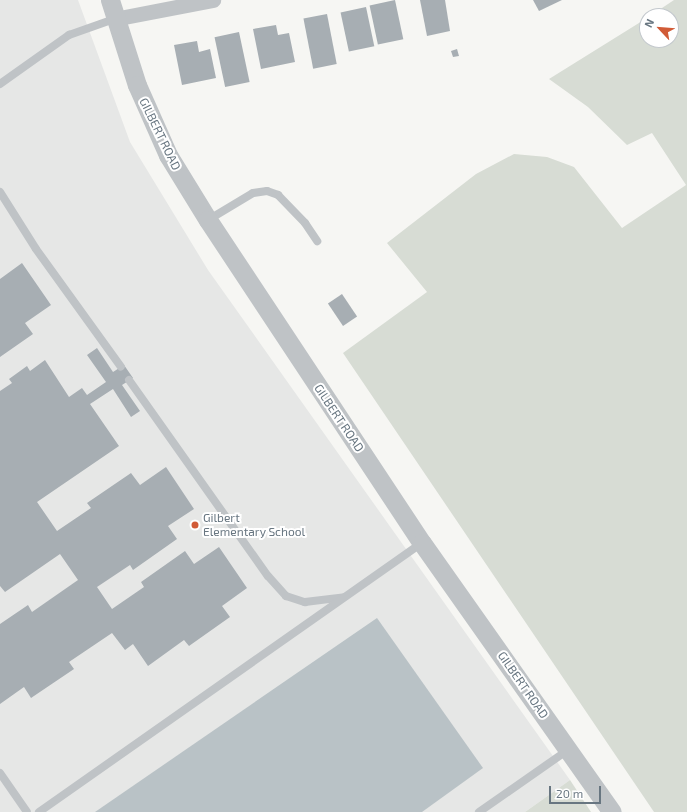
<!DOCTYPE html>
<style>
body{margin:0}
#map{position:relative;width:687px;height:812px;overflow:hidden;background:#f6f6f3;font-family:"Exo 2",sans-serif}
div>[style]{position:absolute}
.built>*{inset:0;background:#e6e7e6}
.green>*{inset:0;background:#d7dcd4}
.water>*{inset:0;background:#b9c2c6}
.building>*{inset:0;background:#a7aeb3;transform-origin:0 0}
.service>*{height:8px;margin:-4px;padding:0 4px;transform-origin:4px;border-radius:4px;background:#bfc3c6}
.minor>*{height:15px;margin:-7.5px;padding:0 7.5px;transform-origin:7.5px;border-radius:7.5px;background:#bfc3c6}
.tertiary>*{height:19px;margin:-9.5px;padding:0 9.5px;transform-origin:9.5px;border-radius:9.5px;background:#bfc3c6}
.dots>*{width:11px;height:11px;translate:-50% -50%;box-sizing:border-box;border:2px solid #fff;border-radius:50%}
span{translate:-50% -50%;white-space:nowrap;text-align:center;line-height:1.15;-webkit-text-stroke:4px #fff;paint-order:stroke}
.street-label{font-size:12px;color:#687681}
.poi-label{font-size:12px;color:#687681}
.left{translate:0 -50%;text-align:left}
.north{position:absolute;left:639px;top:8px;width:40px;height:40px;box-sizing:border-box;background:#fff;border:1px solid #c3c8cd;border-radius:50%;rotate:296deg;font-size:11px;font-weight:700;line-height:16px;text-align:center;color:#687681}
.north::after{content:'';display:block;margin:auto;width:14px;height:18px;background:#d15b37;clip-path:polygon(50% 0,100% 100%,50% 72%,0 100%)}
.scale{position:absolute;left:549px;top:786px;width:52px;height:18px;box-sizing:border-box;border:2px solid #687681;border-top:0;padding-left:5px;font-size:12px;line-height:14px;white-space:nowrap;color:#687681;-webkit-text-stroke:3px #fff;paint-order:stroke}
</style>
<div id="map">
<div class="built">
<i style="clip-path:polygon(0 0,78px 0,130px 142px,208px 270px,570px 780px,525px 812px,0 812px)"></i>
</div>
<div class="green">
<i style="clip-path:polygon(674px 0,687px 0,687px 812px,654px 812px,343px 353px,427px 292px,387px 243px,476px 174px,514px 154px,547px 157px,574px 167px,622px 228px,686px 185px,652px 133px,627px 145px,588px 107px,549px 79px,647px 18px,647px 40px,671px 40px,671px 16px,650px 16px)"></i>
<i style="clip-path:polygon(570px 780px,591px 812px,525px 812px)"></i>
</div>
<div class="water">
<i style="clip-path:polygon(377px 618px,483px 768px,422px 812px,95px 812px)"></i>
</div>
<div class="building">
<i style="left:395px;top:0;width:40px;height:26px;rotate:78deg"></i>
<i style="clip-path:polygon(420px 0,445px 0,450px 31px,427px 36px)"></i>
<i style="clip-path:polygon(533px 0,562px 0,539px 11px)"></i>
<i style="left:366px;top:7px;width:40px;height:26px;rotate:78deg"></i>
<i style="left:327px;top:14px;width:51px;height:24px;rotate:79deg"></i>
<i style="clip-path:polygon(276px 25px,278px 35px,289px 33px,295px 62px,261px 69px,253px 29px)"></i>
<i style="left:239px;top:32px;width:51px;height:25px;rotate:78deg"></i>
<i style="clip-path:polygon(197px 41px,199px 52px,210px 49px,216px 78px,182px 85px,174px 45px)"></i>
<i style="clip-path:polygon(457px 49px,459px 56px,453px 57px,451px 51px)"></i>
<i style="clip-path:polygon(22px 263px,51px 305px,25px 323px,33px 334px,0 357px,0 279px)"></i>
<i style="left:342px;top:294px;width:27px;height:17px;rotate:56deg"></i>
<i style="clip-path:polygon(97px 348px,113px 372px,124px 365px,133px 378px,122px 385px,140px 411px,131px 417px,113px 389px,90px 404px,119px 446px,37px 502px,57px 531px,91px 508px,87px 503px,131px 473px,140px 485px,166px 467px,194px 509px,168px 526px,177px 539px,133px 570px,130px 565px,97px 587px,112px 609px,144px 587px,141px 582px,185px 551px,194px 564px,219px 547px,247px 588px,222px 606px,230px 617px,189px 646px,184px 640px,148px 666px,133px 644px,125px 650px,112px 633px,69px 662px,74px 669px,31px 698px,24px 687px,0 704px,0 624px,28px 605px,32px 612px,78px 580px,60px 554px,5px 592px,0 586px,0 391px,12px 383px,9px 379px,27px 366px,30px 371px,45px 360px,69px 397px,82px 388px,87px 395px,106px 382px,87px 355px)"></i>
</div>
<div class="service">
<i style="left:0;top:84px;width:85px;rotate:-35.4deg"></i>
<i style="left:69px;top:35px;width:48px;rotate:-19.6deg"></i>
<i style="left:0;top:192px;width:67px;rotate:57.7deg"></i>
<i style="left:36px;top:249px;width:145px;rotate:54.2deg"></i>
<i style="left:208px;top:220px;width:52px;rotate:-31deg"></i>
<i style="left:253px;top:193px;width:14px;rotate:-8deg"></i>
<i style="left:267px;top:191px;width:12px;rotate:20deg"></i>
<i style="left:278px;top:195px;width:39px;rotate:46deg"></i>
<i style="left:305px;top:223px;width:22px;rotate:56deg"></i>
<i style="left:129px;top:380px;width:240px;rotate:54.7deg"></i>
<i style="left:268px;top:576px;width:27px;rotate:48deg"></i>
<i style="left:286px;top:596px;width:20px;rotate:18deg"></i>
<i style="left:305px;top:602px;width:38px;rotate:-7deg"></i>
<i style="left:0;top:773px;width:47px;rotate:55.3deg"></i>
<i style="left:39px;top:812px;width:468px;rotate:-35.1deg"></i>
<i style="left:479px;top:812px;width:108px;rotate:-34.9deg"></i>
</div>
<div class="minor">
<i style="left:114px;top:19px;width:101px;rotate:-10.9deg"></i>
</div>
<div class="tertiary">
<i style="left:110px;top:0;width:89px;rotate:72.4deg"></i>
<i style="left:137px;top:85px;width:77px;rotate:66.1deg"></i>
<i style="left:168px;top:155px;width:76px;rotate:58.4deg"></i>
<i style="left:208px;top:220px;width:387px;rotate:56.5deg"></i>
<i style="left:422px;top:543px;width:329px;rotate:54.8deg"></i>
</div>
<div class="dots">
<i style="left:195px;top:525px;background:#d15b37"></i>
</div>
<div class="street-label">
<span style="left:160px;top:134px;rotate:64deg">GILBERT ROAD</span>
<span style="left:339px;top:418px;rotate:56deg">GILBERT ROAD</span>
<span style="left:523px;top:685px;rotate:55deg">GILBERT ROAD</span>
</div>
<div class="poi-label">
<span class="left" style="left:203px;top:525px">Gilbert<br>Elementary School</span>
</div>
<div class="north">N</div>
<div class="scale">20 m</div>
</div>
